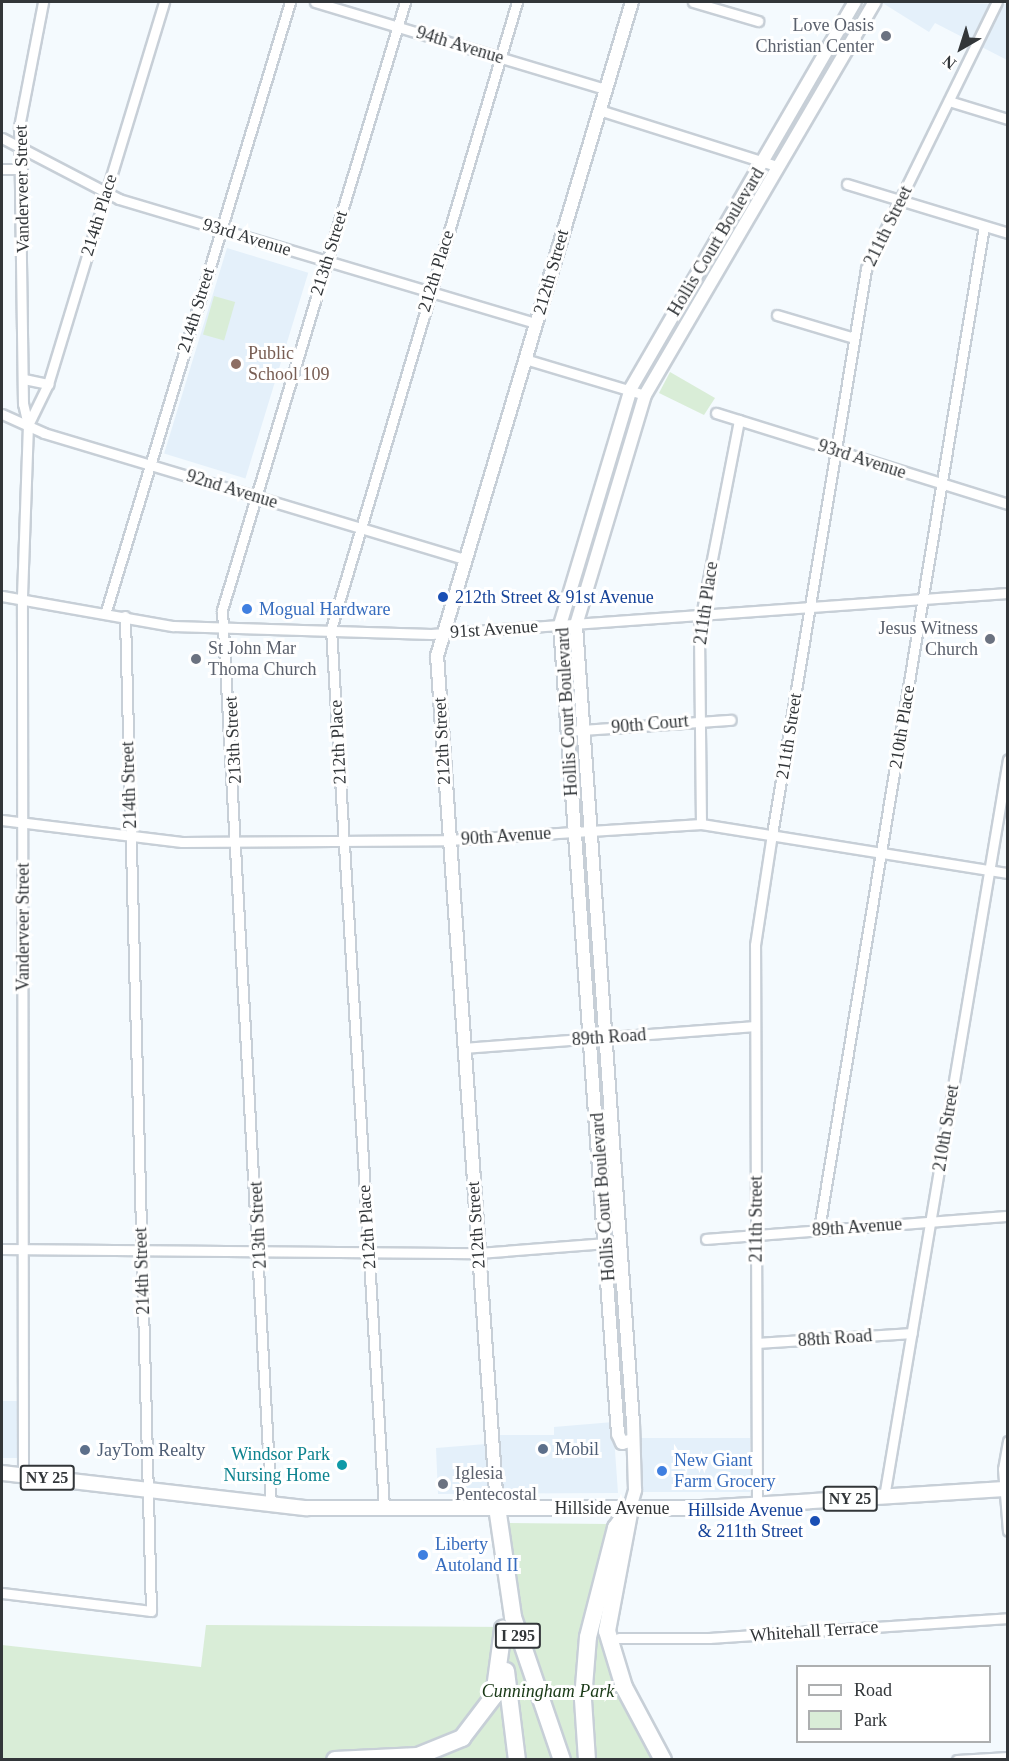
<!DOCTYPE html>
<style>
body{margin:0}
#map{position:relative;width:1009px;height:1761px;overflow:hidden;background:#f4fafe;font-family:Georgia,serif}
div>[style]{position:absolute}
.built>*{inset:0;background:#e4f0fa;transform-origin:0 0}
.green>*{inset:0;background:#d9edd7;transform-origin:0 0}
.roads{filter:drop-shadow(2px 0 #c7cfd7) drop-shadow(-2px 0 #c7cfd7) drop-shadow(0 2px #c7cfd7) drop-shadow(0 -2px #c7cfd7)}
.street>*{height:9px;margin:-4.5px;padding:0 4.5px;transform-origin:4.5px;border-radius:4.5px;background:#fff}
.secondary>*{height:12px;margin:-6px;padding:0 6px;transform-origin:6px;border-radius:6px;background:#fff}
.primary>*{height:14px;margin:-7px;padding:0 7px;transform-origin:7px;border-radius:7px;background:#fff}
.highway>*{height:16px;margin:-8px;padding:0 8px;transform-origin:8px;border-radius:8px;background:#fff}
.dots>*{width:16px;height:16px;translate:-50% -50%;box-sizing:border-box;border:3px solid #fff;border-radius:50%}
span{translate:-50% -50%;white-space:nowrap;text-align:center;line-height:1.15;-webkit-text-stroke:6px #fff;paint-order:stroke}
.shield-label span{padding:2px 4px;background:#fff;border:2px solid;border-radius:4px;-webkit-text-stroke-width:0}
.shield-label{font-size:16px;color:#323639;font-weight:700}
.worship-label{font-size:18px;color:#5b616d}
.right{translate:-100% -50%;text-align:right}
.left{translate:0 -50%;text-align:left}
.street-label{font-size:18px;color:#323639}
.education-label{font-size:18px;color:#785e54}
.transit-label{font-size:18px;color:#164399}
.shop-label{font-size:18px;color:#366cbe}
.service-label{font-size:18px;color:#4e5e75}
.culture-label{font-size:18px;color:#0d838f}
.park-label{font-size:18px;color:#193916;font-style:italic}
.frame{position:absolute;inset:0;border:3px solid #323639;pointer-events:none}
.legend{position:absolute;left:796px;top:1665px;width:195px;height:78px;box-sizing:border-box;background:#fff;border:2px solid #adafb0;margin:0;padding:8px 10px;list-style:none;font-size:18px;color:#323639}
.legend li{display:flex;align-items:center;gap:12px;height:30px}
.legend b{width:30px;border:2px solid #adafb0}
.north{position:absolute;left:931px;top:18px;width:60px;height:60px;-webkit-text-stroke:4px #fff;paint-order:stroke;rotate:219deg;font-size:16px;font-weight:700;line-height:24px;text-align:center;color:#323639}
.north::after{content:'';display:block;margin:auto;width:21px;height:27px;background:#323639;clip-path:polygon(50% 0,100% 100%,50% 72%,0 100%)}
</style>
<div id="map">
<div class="built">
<i style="clip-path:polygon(881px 2px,1007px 4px,1007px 60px,935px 23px,929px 32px)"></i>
<i style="left:227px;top:248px;width:85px;height:215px;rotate:17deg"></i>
<i style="left:2px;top:1401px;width:26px;height:57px"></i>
<i style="clip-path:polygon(613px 1422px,618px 1493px,438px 1494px,436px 1448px,486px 1444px,485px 1435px,554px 1435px,554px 1427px)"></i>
<i style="left:750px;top:1438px;width:54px;height:109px;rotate:90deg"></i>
</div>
<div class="green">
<i style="left:214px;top:296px;width:22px;height:40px;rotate:16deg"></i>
<i style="clip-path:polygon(670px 372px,715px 398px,704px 415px,659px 393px)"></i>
<i style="clip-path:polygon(508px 1523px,608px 1524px,602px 1632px,657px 1760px,2px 1760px,2px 1645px,201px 1667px,206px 1625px,520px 1627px)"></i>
</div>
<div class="roads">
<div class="street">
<i style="left:315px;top:2px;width:303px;rotate:16.7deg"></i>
<i style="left:693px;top:2px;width:68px;rotate:16.3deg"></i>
<i style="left:949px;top:101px;width:62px;rotate:17deg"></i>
<i style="left:599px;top:110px;width:187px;rotate:17.5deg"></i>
<i style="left:2px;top:138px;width:132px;rotate:27.5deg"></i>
<i style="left:119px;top:199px;width:435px;rotate:16.6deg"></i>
<i style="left:2px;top:169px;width:20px"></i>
<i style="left:847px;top:184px;width:168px;rotate:16.9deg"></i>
<i style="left:777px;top:315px;width:80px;rotate:16.6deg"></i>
<i style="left:525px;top:359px;width:125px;rotate:16.7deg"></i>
<i style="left:24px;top:379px;width:25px;rotate:12deg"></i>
<i style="left:716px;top:413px;width:306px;rotate:17.3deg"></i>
<i style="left:2px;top:414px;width:46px;rotate:24.3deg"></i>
<i style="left:44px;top:433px;width:438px;rotate:16.7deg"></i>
<i style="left:28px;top:425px;width:46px;rotate:-64deg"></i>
<i style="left:48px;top:384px;width:399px;rotate:-73.1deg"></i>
<i style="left:2px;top:596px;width:174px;rotate:10deg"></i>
<i style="left:173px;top:626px;width:258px;rotate:1.8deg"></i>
<i style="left:431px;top:634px;width:578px;rotate:-4.06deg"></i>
<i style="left:106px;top:611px;width:636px;rotate:-73.19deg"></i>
<i style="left:568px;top:731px;width:163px;rotate:-3.9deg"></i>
<i style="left:2px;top:820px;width:181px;rotate:7deg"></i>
<i style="left:182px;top:842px;width:266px;rotate:-0.4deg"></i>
<i style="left:448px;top:840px;width:254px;rotate:-3.6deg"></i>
<i style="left:701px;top:824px;width:311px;rotate:9.1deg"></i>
<i style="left:701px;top:824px;width:198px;rotate:-90.6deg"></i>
<i style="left:699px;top:626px;width:210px;rotate:-79deg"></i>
<i style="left:464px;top:1048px;width:291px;rotate:-4.3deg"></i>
<i style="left:819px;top:1229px;width:1016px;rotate:-80.66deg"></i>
<i style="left:706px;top:1239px;width:303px;rotate:-4.4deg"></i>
<i style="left:2px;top:1249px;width:476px;rotate:0.5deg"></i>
<i style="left:478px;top:1253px;width:142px;rotate:-4.4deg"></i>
<i style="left:757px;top:1343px;width:155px;rotate:-3.7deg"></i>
<i style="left:1008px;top:1441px;width:28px;rotate:100deg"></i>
<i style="left:1003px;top:1469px;width:62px;rotate:85.4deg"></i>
<i style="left:23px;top:1476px;width:880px;rotate:-90.07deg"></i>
<i style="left:22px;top:596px;width:171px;rotate:-88deg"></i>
<i style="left:28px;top:425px;width:22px;rotate:-103deg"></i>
<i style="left:23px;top:404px;width:277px;rotate:-90.8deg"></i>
<i style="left:19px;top:127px;width:127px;rotate:-79.1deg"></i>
<i style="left:884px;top:1497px;width:748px;rotate:-80.46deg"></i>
<i style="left:757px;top:1505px;width:560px;rotate:-90.2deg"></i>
<i style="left:755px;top:945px;width:112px;rotate:-81.3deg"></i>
<i style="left:772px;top:834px;width:573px;rotate:-80.55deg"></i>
<i style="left:866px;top:269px;width:297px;rotate:-63.9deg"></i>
<i style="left:271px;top:1506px;width:897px;rotate:-93.13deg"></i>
<i style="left:222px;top:610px;width:635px;rotate:-73.25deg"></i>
<i style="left:384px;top:1508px;width:881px;rotate:-93.45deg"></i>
<i style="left:331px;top:629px;width:654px;rotate:-73.48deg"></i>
<i style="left:2px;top:1593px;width:150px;rotate:6.9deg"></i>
<i style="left:151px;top:1611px;width:995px;rotate:-91.5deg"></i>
<i style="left:619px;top:1638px;width:90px"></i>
<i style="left:709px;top:1638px;width:300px;rotate:-3.8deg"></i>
<i style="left:957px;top:1760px;width:51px;rotate:-3.4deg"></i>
</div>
<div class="secondary">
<i style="left:633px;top:1440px;width:11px;rotate:165deg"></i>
<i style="left:622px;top:1443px;width:10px;rotate:-114deg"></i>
<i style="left:618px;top:1434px;width:811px;rotate:-94.1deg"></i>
<i style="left:560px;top:625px;width:247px;rotate:-73.3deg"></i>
<i style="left:631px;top:388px;width:446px;rotate:-59.9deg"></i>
<i style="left:497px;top:1507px;width:853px;rotate:-94.03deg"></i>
<i style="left:437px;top:656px;width:682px;rotate:-73.4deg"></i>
<i style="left:630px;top:1508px;width:19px;rotate:-74deg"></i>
<i style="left:635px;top:1490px;width:67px;rotate:-91.7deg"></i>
<i style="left:633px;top:1423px;width:800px;rotate:-94.09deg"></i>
<i style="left:576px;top:625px;width:240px;rotate:-73.3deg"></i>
<i style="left:645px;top:395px;width:455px;rotate:-59.7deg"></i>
</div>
<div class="primary">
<i style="left:2px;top:1473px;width:306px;rotate:6.6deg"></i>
<i style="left:306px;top:1508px;width:396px"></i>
<i style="left:702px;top:1508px;width:307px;rotate:-3.6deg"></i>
</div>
<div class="highway">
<i style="left:497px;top:1507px;width:111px;rotate:81.7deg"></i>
<i style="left:513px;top:1617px;width:151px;rotate:71.1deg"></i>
<i style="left:630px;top:1508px;width:125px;rotate:100.6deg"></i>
<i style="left:607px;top:1631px;width:59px;rotate:73.1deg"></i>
<i style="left:624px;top:1687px;width:83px;rotate:61.9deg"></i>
<i style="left:506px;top:1671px;width:90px;rotate:83deg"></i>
<i style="left:335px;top:1760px;width:83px;rotate:-2.8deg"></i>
<i style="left:418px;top:1756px;width:48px;rotate:-22.2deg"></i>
<i style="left:462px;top:1738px;width:53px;rotate:-52.7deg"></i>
<i style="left:494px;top:1696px;width:68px;rotate:-82.3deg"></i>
<i style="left:587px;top:1760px;width:61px;rotate:-93.8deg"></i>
<i style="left:583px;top:1699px;width:62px;rotate:-85.4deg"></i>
<i style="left:588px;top:1637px;width:113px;rotate:-75.6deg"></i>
<i style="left:616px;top:1528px;width:24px;rotate:-55deg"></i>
</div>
</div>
<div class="dots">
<i style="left:886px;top:36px;background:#6b7280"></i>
<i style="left:236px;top:364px;background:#8d6e63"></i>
<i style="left:443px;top:597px;background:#1a4fb4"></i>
<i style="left:247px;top:609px;background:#3f7fe0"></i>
<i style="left:990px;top:639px;background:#6b7280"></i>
<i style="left:196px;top:659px;background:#6b7280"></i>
<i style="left:543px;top:1449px;background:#5c6f8a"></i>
<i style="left:85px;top:1450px;background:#5c6f8a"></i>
<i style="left:342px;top:1465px;background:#0f9aa8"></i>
<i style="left:662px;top:1471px;background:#3f7fe0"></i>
<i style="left:443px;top:1484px;background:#6b7280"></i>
<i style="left:815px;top:1521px;background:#1a4fb4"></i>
<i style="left:423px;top:1555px;background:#3f7fe0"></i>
</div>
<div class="shield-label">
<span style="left:47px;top:1478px">NY 25</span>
<span style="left:850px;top:1499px">NY 25</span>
<span style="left:518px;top:1636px">I 295</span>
</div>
<div class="worship-label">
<span class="right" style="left:874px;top:36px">Love Oasis<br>Christian Center</span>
<span class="right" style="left:978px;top:639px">Jesus Witness<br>Church</span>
<span class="left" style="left:208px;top:659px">St John Mar<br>Thoma Church</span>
<span class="left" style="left:455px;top:1484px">Iglesia<br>Pentecostal</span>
</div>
<div class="street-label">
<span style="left:460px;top:45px;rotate:17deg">94th Avenue</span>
<span style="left:22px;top:189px;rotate:-91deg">Vanderveer Street</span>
<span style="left:99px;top:215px;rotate:-73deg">214th Place</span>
<span style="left:888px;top:226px;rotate:-64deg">211th Street</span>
<span style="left:247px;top:237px;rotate:17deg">93rd Avenue</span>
<span style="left:716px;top:242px;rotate:-59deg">Hollis Court Boulevard</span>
<span style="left:329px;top:253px;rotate:-73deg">213th Street</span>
<span style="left:436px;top:271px;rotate:-73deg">212th Place</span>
<span style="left:551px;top:272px;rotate:-74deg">212th Street</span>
<span style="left:196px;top:310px;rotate:-73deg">214th Street</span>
<span style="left:862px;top:459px;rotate:18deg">93rd Avenue</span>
<span style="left:232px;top:489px;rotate:17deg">92nd Avenue</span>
<span style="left:706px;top:603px;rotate:-82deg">211th Place</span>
<span style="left:494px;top:629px;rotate:-4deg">91st Avenue</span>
<span style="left:567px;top:712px;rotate:-93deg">Hollis Court Boulevard</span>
<span style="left:650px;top:724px;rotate:-5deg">90th Court</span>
<span style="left:902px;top:727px;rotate:-81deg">210th Place</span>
<span style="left:789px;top:736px;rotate:-81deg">211th Street</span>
<span style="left:233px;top:740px;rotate:-93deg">213th Street</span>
<span style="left:442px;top:741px;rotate:-93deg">212th Street</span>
<span style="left:338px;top:742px;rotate:-93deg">212th Place</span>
<span style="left:129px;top:785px;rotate:-92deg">214th Street</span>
<span style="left:506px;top:836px;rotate:-4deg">90th Avenue</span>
<span style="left:23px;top:927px;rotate:-90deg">Vanderveer Street</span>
<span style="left:609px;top:1037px;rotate:-4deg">89th Road</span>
<span style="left:946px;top:1128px;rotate:-81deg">210th Street</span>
<span style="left:603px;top:1197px;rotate:-94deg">Hollis Court Boulevard</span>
<span style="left:756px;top:1219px;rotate:-90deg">211th Street</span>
<span style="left:258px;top:1225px;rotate:-93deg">213th Street</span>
<span style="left:476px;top:1225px;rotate:-94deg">212th Street</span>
<span style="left:367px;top:1227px;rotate:-94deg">212th Place</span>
<span style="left:857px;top:1227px;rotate:-4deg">89th Avenue</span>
<span style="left:142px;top:1271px;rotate:-92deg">214th Street</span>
<span style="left:835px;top:1338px;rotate:-4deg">88th Road</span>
<span style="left:612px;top:1508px">Hillside Avenue</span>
<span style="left:814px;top:1631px;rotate:-4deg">Whitehall Terrace</span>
</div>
<div class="education-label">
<span class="left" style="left:248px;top:364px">Public<br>School 109</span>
</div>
<div class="transit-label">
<span class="left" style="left:455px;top:597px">212th Street &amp; 91st Avenue</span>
<span class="right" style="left:803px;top:1521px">Hillside Avenue<br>&amp; 211th Street</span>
</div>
<div class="shop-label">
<span class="left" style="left:259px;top:609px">Mogual Hardware</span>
<span class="left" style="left:674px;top:1471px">New Giant<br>Farm Grocery</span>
<span class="left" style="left:435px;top:1555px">Liberty<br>Autoland II</span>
</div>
<div class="service-label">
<span class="left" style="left:555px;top:1449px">Mobil</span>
<span class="left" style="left:97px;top:1450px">JayTom Realty</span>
</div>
<div class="culture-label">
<span class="right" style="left:330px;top:1465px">Windsor Park<br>Nursing Home</span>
</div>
<div class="park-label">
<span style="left:548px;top:1691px">Cunningham Park</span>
</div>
<div class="frame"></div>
<ul class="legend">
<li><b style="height:8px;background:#fff"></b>Road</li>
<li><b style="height:16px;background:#d9edd7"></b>Park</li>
</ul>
<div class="north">N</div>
</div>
